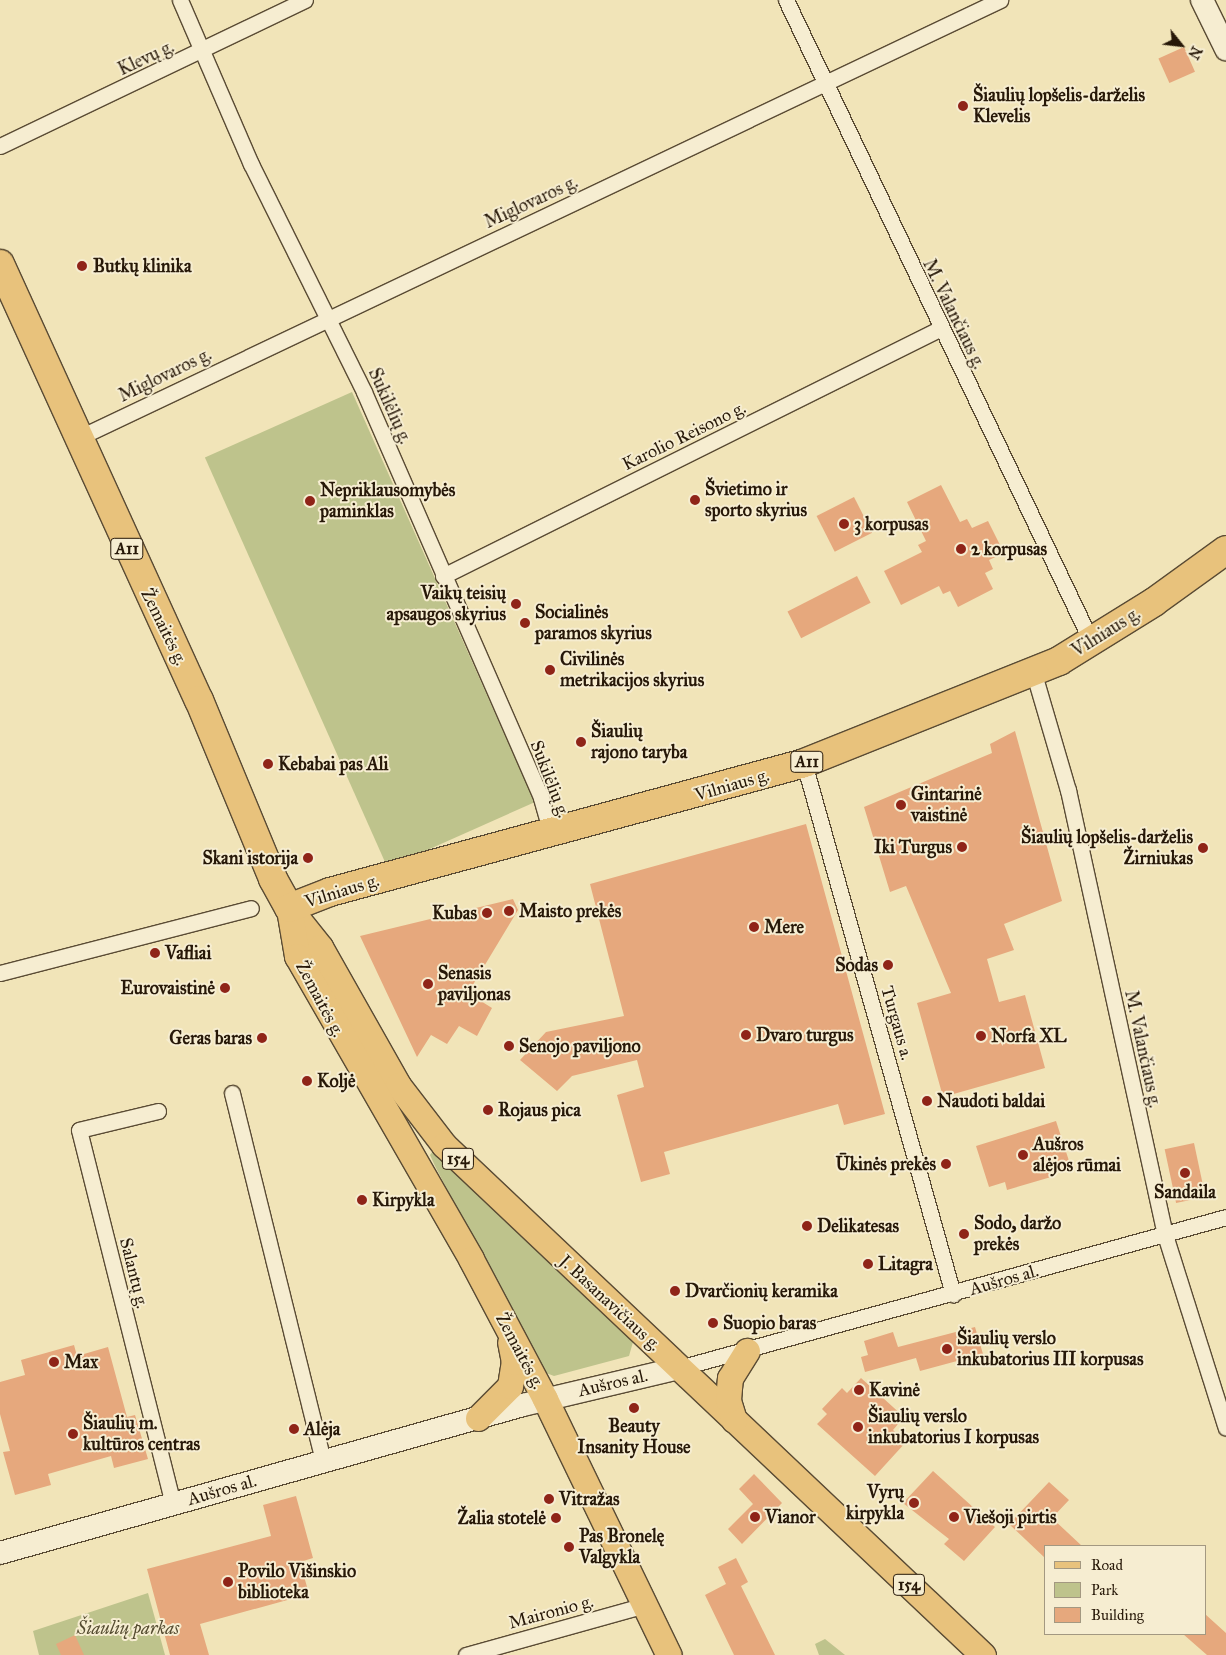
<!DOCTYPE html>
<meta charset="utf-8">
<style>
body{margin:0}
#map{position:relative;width:1226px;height:1655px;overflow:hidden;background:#f1e4b8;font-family:"IM FELL Great Primer",serif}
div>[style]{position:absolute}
.green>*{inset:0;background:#bec38c;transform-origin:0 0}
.building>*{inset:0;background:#e6a87d;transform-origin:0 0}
.roads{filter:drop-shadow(1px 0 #5a4b34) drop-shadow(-1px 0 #5a4b34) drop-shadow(0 1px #5a4b34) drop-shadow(0 -1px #5a4b34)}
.street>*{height:15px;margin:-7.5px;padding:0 7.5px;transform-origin:7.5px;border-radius:7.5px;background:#f6edd1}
.secondary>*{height:22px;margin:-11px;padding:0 11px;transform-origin:11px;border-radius:11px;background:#f6edd1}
.primary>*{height:25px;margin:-12.5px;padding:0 12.5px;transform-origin:12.5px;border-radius:12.5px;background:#e8c27c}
.highway>*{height:28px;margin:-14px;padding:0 14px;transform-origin:14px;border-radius:14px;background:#e8c27c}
.dots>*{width:14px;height:14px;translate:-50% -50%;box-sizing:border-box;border:2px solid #f6edd1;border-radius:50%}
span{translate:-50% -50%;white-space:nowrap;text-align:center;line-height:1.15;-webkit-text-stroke:4px #f6edd1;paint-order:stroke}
.shield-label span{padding:1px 4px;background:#f6edd1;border:1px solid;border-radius:4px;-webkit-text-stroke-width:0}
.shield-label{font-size:16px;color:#271808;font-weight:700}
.street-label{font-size:18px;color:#271808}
.poi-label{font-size:18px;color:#271808;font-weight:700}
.left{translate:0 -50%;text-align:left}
.right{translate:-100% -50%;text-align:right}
.park-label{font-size:18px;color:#544b30;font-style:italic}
.legend{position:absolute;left:1044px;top:1545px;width:162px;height:90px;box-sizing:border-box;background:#f6edd1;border:1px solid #a39881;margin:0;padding:6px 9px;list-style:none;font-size:15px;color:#271808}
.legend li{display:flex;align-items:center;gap:10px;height:25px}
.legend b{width:25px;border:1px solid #a39881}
.north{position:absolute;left:1156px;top:20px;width:50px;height:50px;-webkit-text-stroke:4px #f6edd1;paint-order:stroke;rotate:119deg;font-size:14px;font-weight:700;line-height:20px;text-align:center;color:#271808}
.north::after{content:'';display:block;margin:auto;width:18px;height:22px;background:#271808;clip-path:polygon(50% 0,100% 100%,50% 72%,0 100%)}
</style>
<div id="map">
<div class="green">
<i style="left:352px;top:392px;width:449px;height:161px;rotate:66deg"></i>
<i style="clip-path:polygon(433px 1151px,633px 1342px,629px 1356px,554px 1376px,541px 1371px,435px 1166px,430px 1155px)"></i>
<i style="clip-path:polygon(148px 1593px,165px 1655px,39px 1655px,33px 1631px)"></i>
<i style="clip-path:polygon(825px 1639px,845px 1655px,819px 1655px,815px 1644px)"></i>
</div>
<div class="building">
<i style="left:1184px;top:47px;width:27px;height:28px;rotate:66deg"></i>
<i style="clip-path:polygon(941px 485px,960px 522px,967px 519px,972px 528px,988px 521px,1004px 553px,989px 560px,993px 569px,985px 573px,993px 589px,958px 607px,950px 591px,943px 594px,939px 586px,901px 605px,884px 571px,922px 552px,918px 545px,926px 541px,907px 502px)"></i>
<i style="left:854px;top:497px;width:40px;height:42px;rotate:63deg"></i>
<i style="left:857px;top:576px;width:30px;height:78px;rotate:63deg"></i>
<i style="clip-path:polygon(1015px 731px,1062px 901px,1004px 924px,1014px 950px,987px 959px,999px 1002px,1025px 995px,1045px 1068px,943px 1097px,917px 1003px,951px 993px,906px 886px,890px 892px,864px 807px,992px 753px,990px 744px)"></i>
<i style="clip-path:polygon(806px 824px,885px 1114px,844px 1125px,838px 1104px,664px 1152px,670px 1174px,641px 1182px,617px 1095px,644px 1087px,637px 1060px,572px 1076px,557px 1091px,520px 1060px,546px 1032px,624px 1016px,590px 884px)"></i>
<i style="clip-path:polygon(513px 899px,518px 910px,468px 993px,492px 1008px,477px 1036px,459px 1026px,447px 1044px,431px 1035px,417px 1057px,360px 936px)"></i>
<i style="clip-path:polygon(1056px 1121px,1070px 1164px,1049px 1170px,1051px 1177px,1007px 1190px,1005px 1182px,989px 1187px,976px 1146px)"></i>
<i style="left:1194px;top:1143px;width:55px;height:30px;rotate:78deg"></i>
<i style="clip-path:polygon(975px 1327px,983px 1354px,920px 1371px,916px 1358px,865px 1372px,861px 1357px,868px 1355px,864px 1341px,893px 1332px,898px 1347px)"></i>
<i style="clip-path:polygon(74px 1345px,77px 1356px,108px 1347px,127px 1417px,135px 1415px,148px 1459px,114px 1468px,111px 1456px,48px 1474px,51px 1485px,15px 1495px,3px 1452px,10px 1451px,0 1414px,0 1382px,25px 1375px,21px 1360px)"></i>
<i style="clip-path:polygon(861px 1378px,904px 1417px,893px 1430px,906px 1442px,875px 1476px,817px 1424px,827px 1414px,822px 1409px,842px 1388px,847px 1393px)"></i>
<i style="clip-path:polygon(933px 1471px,995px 1527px,964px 1561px,944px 1544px,949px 1539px,903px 1503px)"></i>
<i style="clip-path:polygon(754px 1474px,782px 1503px,742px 1544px,728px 1529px,753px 1504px,739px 1489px)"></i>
<i style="clip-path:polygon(1049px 1482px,1069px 1500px,1052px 1518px,1082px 1546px,1045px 1546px,1045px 1558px,1009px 1524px)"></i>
<i style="clip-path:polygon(296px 1496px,313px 1558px,300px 1562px,309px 1594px,200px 1624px,209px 1655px,170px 1655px,147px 1569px,271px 1536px,263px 1505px)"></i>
<i style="clip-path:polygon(736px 1558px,748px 1582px,741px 1586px,775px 1655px,734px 1655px,705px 1595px,726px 1584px,718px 1567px)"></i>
<i style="clip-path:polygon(1205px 1614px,1226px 1633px,1226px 1655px,1207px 1655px,1183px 1634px,1205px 1634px)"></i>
<i style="clip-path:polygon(75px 1635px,84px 1655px,61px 1655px,56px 1644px)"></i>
</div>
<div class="roads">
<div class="street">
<i style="left:180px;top:0;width:179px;rotate:66.6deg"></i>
<i style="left:251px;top:164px;width:254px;rotate:63.6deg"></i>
<i style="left:364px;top:392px;width:443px;rotate:66.4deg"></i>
<i style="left:541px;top:798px;width:37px;rotate:74deg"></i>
<i style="left:786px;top:0;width:712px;rotate:64.55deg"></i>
<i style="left:0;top:146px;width:338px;rotate:-25.6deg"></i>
<i style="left:78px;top:438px;width:1021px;rotate:-25.41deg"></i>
<i style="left:443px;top:576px;width:556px;rotate:-26.47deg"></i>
<i style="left:1034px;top:674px;width:121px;rotate:73.7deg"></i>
<i style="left:1068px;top:790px;width:455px;rotate:77.7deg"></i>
<i style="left:1165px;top:1235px;width:202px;rotate:72.5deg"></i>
<i style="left:804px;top:763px;width:552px;rotate:74.33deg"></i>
<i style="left:0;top:973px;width:259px;rotate:-14.5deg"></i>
<i style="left:232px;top:1093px;width:380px;rotate:76.1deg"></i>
<i style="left:158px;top:1111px;width:81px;rotate:166.5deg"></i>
<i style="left:79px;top:1130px;width:386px;rotate:75.9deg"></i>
<i style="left:679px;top:1368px;width:567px;rotate:-15.43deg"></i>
<i style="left:466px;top:1655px;width:186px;rotate:-15.6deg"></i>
</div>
<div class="secondary">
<i style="left:1202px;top:0;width:55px;rotate:63.9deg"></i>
<i style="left:0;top:1553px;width:544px;rotate:-15.8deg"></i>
<i style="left:523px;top:1405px;width:160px;rotate:-13.3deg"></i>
</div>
<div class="primary">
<i style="left:289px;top:908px;width:50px;rotate:51.5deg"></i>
<i style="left:320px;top:947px;width:159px;rotate:60.5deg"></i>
<i style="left:398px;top:1085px;width:76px;rotate:52.5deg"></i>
<i style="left:444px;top:1145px;width:742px;rotate:43.42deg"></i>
<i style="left:289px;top:909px;width:48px;rotate:80.3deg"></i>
<i style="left:297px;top:956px;width:349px;rotate:60.1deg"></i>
<i style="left:471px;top:1259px;width:158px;rotate:62.1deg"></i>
<i style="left:545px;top:1399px;width:284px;rotate:64.2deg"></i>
<i style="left:478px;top:1418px;width:45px;rotate:-45deg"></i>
<i style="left:510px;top:1386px;width:24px;rotate:-81deg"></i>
<i style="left:514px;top:1362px;width:20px;rotate:-101deg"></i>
<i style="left:734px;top:1420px;width:21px;rotate:-107deg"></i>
<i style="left:728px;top:1400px;width:22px;rotate:-85deg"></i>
<i style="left:730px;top:1378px;width:32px;rotate:-58deg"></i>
</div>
<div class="highway">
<i style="left:0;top:264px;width:479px;rotate:65.5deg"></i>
<i style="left:199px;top:700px;width:194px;rotate:67.5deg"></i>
<i style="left:273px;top:879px;width:33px;rotate:61deg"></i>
<i style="left:289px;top:908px;width:44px;rotate:-21.3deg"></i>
<i style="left:330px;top:892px;width:491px;rotate:-15.2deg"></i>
<i style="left:804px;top:763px;width:275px;rotate:-21.8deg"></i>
<i style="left:1059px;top:661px;width:112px;rotate:-31.8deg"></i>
<i style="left:1154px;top:602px;width:89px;rotate:-35.8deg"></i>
</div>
</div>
<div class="dots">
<i style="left:963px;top:106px;background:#8f2418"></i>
<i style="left:82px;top:266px;background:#8f2418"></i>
<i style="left:695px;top:500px;background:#8f2418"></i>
<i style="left:310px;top:501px;background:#8f2418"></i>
<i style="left:844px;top:524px;background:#8f2418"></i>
<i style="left:961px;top:549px;background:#8f2418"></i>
<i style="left:516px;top:604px;background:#8f2418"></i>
<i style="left:525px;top:623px;background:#8f2418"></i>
<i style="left:550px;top:670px;background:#8f2418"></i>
<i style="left:581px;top:742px;background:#8f2418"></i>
<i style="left:268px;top:764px;background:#8f2418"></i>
<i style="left:901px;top:805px;background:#8f2418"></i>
<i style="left:962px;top:847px;background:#8f2418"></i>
<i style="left:1203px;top:848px;background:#8f2418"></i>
<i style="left:308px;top:858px;background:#8f2418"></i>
<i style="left:509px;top:911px;background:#8f2418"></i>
<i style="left:487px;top:913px;background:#8f2418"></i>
<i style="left:754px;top:927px;background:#8f2418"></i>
<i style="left:155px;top:953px;background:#8f2418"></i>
<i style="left:888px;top:965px;background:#8f2418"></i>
<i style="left:428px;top:984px;background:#8f2418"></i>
<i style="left:225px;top:988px;background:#8f2418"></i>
<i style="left:746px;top:1035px;background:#8f2418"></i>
<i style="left:981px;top:1036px;background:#8f2418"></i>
<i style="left:262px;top:1038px;background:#8f2418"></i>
<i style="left:509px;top:1046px;background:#8f2418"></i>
<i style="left:307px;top:1081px;background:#8f2418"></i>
<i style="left:927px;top:1101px;background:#8f2418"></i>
<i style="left:488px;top:1110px;background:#8f2418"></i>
<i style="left:1023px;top:1155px;background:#8f2418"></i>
<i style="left:946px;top:1164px;background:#8f2418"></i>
<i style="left:1185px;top:1173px;background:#8f2418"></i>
<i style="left:362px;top:1200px;background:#8f2418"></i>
<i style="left:807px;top:1226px;background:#8f2418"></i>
<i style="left:964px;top:1234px;background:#8f2418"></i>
<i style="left:868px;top:1264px;background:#8f2418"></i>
<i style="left:675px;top:1291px;background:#8f2418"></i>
<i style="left:713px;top:1323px;background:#8f2418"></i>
<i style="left:947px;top:1349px;background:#8f2418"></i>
<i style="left:54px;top:1362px;background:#8f2418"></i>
<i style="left:859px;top:1390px;background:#8f2418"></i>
<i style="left:634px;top:1408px;background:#8f2418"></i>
<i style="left:858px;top:1427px;background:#8f2418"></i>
<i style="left:294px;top:1429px;background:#8f2418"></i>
<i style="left:73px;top:1434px;background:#8f2418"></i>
<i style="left:549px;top:1499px;background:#8f2418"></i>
<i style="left:914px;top:1503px;background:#8f2418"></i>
<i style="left:755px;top:1517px;background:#8f2418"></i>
<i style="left:954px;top:1517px;background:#8f2418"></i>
<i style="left:556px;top:1518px;background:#8f2418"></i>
<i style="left:569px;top:1547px;background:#8f2418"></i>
<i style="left:228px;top:1582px;background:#8f2418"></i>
</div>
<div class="shield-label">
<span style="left:127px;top:549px">A11</span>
<span style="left:807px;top:762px">A11</span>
<span style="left:458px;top:1159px">154</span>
<span style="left:909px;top:1585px">154</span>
</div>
<div class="street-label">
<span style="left:146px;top:58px;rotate:-25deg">Klevų g.</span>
<span style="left:531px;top:202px;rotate:-25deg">Miglovaros g.</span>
<span style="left:954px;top:314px;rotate:64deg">M. Valančiaus g.</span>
<span style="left:165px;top:375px;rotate:-26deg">Miglovaros g.</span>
<span style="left:390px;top:406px;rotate:66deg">Sukilėlių g.</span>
<span style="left:684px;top:436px;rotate:-26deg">Karolio Reisono g.</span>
<span style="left:164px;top:627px;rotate:64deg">Žemaitės g.</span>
<span style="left:1106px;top:632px;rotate:-32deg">Vilniaus g.</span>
<span style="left:550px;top:779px;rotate:69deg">Sukilėlių g.</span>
<span style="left:732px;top:785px;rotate:-16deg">Vilniaus g.</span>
<span style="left:342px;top:891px;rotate:-17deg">Vilniaus g.</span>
<span style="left:320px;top:999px;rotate:62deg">Žemaitės g.</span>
<span style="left:897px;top:1023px;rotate:74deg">Turgaus a.</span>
<span style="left:1143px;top:1049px;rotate:78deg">M. Valančiaus g.</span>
<span style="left:134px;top:1273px;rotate:76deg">Salantų g.</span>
<span style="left:1004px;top:1280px;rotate:-16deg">Aušros al.</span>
<span style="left:610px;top:1303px;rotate:43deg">J. Basanavičiaus g.</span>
<span style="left:520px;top:1351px;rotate:62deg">Žemaitės g.</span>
<span style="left:613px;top:1383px;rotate:-13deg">Aušros al.</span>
<span style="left:222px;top:1490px;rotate:-16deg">Aušros al.</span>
<span style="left:551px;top:1612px;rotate:-15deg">Maironio g.</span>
</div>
<div class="poi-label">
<span class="left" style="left:973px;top:106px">Šiaulių lopšelis-darželis<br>Klevelis</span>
<span class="left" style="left:93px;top:266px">Butkų klinika</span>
<span class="left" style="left:705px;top:500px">Švietimo ir<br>sporto skyrius</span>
<span class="left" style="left:320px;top:501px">Nepriklausomybės<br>paminklas</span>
<span class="left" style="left:854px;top:524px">3 korpusas</span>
<span class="left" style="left:971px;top:549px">2 korpusas</span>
<span class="right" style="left:506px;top:604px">Vaikų teisių<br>apsaugos skyrius</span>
<span class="left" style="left:535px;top:623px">Socialinės<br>paramos skyrius</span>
<span class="left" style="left:560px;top:670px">Civilinės<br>metrikacijos skyrius</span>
<span class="left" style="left:591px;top:742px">Šiaulių<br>rajono taryba</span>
<span class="left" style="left:278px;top:764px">Kebabai pas Ali</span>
<span class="left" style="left:911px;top:805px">Gintarinė<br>vaistinė</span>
<span class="right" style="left:1193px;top:848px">Šiaulių lopšelis-darželis<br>Žirniukas</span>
<span class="right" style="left:952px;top:847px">Iki Turgus</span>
<span class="right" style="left:298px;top:858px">Skani istorija</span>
<span class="left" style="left:519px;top:911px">Maisto prekės</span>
<span class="right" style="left:477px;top:913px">Kubas</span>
<span class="left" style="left:764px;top:927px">Mere</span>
<span class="left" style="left:165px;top:953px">Vafliai</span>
<span class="right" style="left:878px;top:965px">Sodas</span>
<span class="left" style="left:438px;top:984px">Senasis<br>paviljonas</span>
<span class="right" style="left:215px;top:988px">Eurovaistinė</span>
<span class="left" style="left:756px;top:1035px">Dvaro turgus</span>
<span class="left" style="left:991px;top:1036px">Norfa XL</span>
<span class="right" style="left:252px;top:1038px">Geras baras</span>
<span class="left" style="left:519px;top:1046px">Senojo paviljono</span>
<span class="left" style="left:317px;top:1081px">Koljė</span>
<span class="left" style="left:937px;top:1101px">Naudoti baldai</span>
<span class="left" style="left:498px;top:1110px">Rojaus pica</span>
<span class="left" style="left:1033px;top:1155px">Aušros<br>alėjos rūmai</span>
<span class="right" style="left:936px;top:1164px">Ūkinės prekės</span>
<span style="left:1185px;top:1192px">Sandaila</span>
<span class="left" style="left:372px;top:1200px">Kirpykla</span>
<span class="left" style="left:974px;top:1234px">Sodo, daržo<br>prekės</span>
<span class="left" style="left:817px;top:1226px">Delikatesas</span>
<span class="left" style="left:878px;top:1264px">Litagra</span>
<span class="left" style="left:685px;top:1291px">Dvarčionių keramika</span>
<span class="left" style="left:723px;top:1323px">Suopio baras</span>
<span class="left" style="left:957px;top:1349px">Šiaulių verslo<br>inkubatorius III korpusas</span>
<span class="left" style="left:64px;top:1362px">Max</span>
<span class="left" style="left:869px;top:1390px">Kavinė</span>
<span class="left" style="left:868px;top:1427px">Šiaulių verslo<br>inkubatorius I korpusas</span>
<span class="left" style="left:83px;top:1434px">Šiaulių m.<br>kultūros centras</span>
<span style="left:634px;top:1437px">Beauty<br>Insanity House</span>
<span class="left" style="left:304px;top:1429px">Alėja</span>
<span class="right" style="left:904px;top:1503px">Vyrų<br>kirpykla</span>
<span class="left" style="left:559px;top:1499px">Vitražas</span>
<span class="left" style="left:765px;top:1517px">Vianor</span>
<span class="left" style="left:964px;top:1517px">Viešoji pirtis</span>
<span class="right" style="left:546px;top:1518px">Žalia stotelė</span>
<span class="left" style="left:579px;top:1547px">Pas Bronelę<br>Valgykla</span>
<span class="left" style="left:238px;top:1582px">Povilo Višinskio<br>biblioteka</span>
</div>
<div class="park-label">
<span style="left:128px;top:1628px">Šiaulių parkas</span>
</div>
<ul class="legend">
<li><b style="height:6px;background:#e8c27c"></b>Road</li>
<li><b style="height:14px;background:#bec38c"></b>Park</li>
<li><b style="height:14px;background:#e6a87d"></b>Building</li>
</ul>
<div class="north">N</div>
</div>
